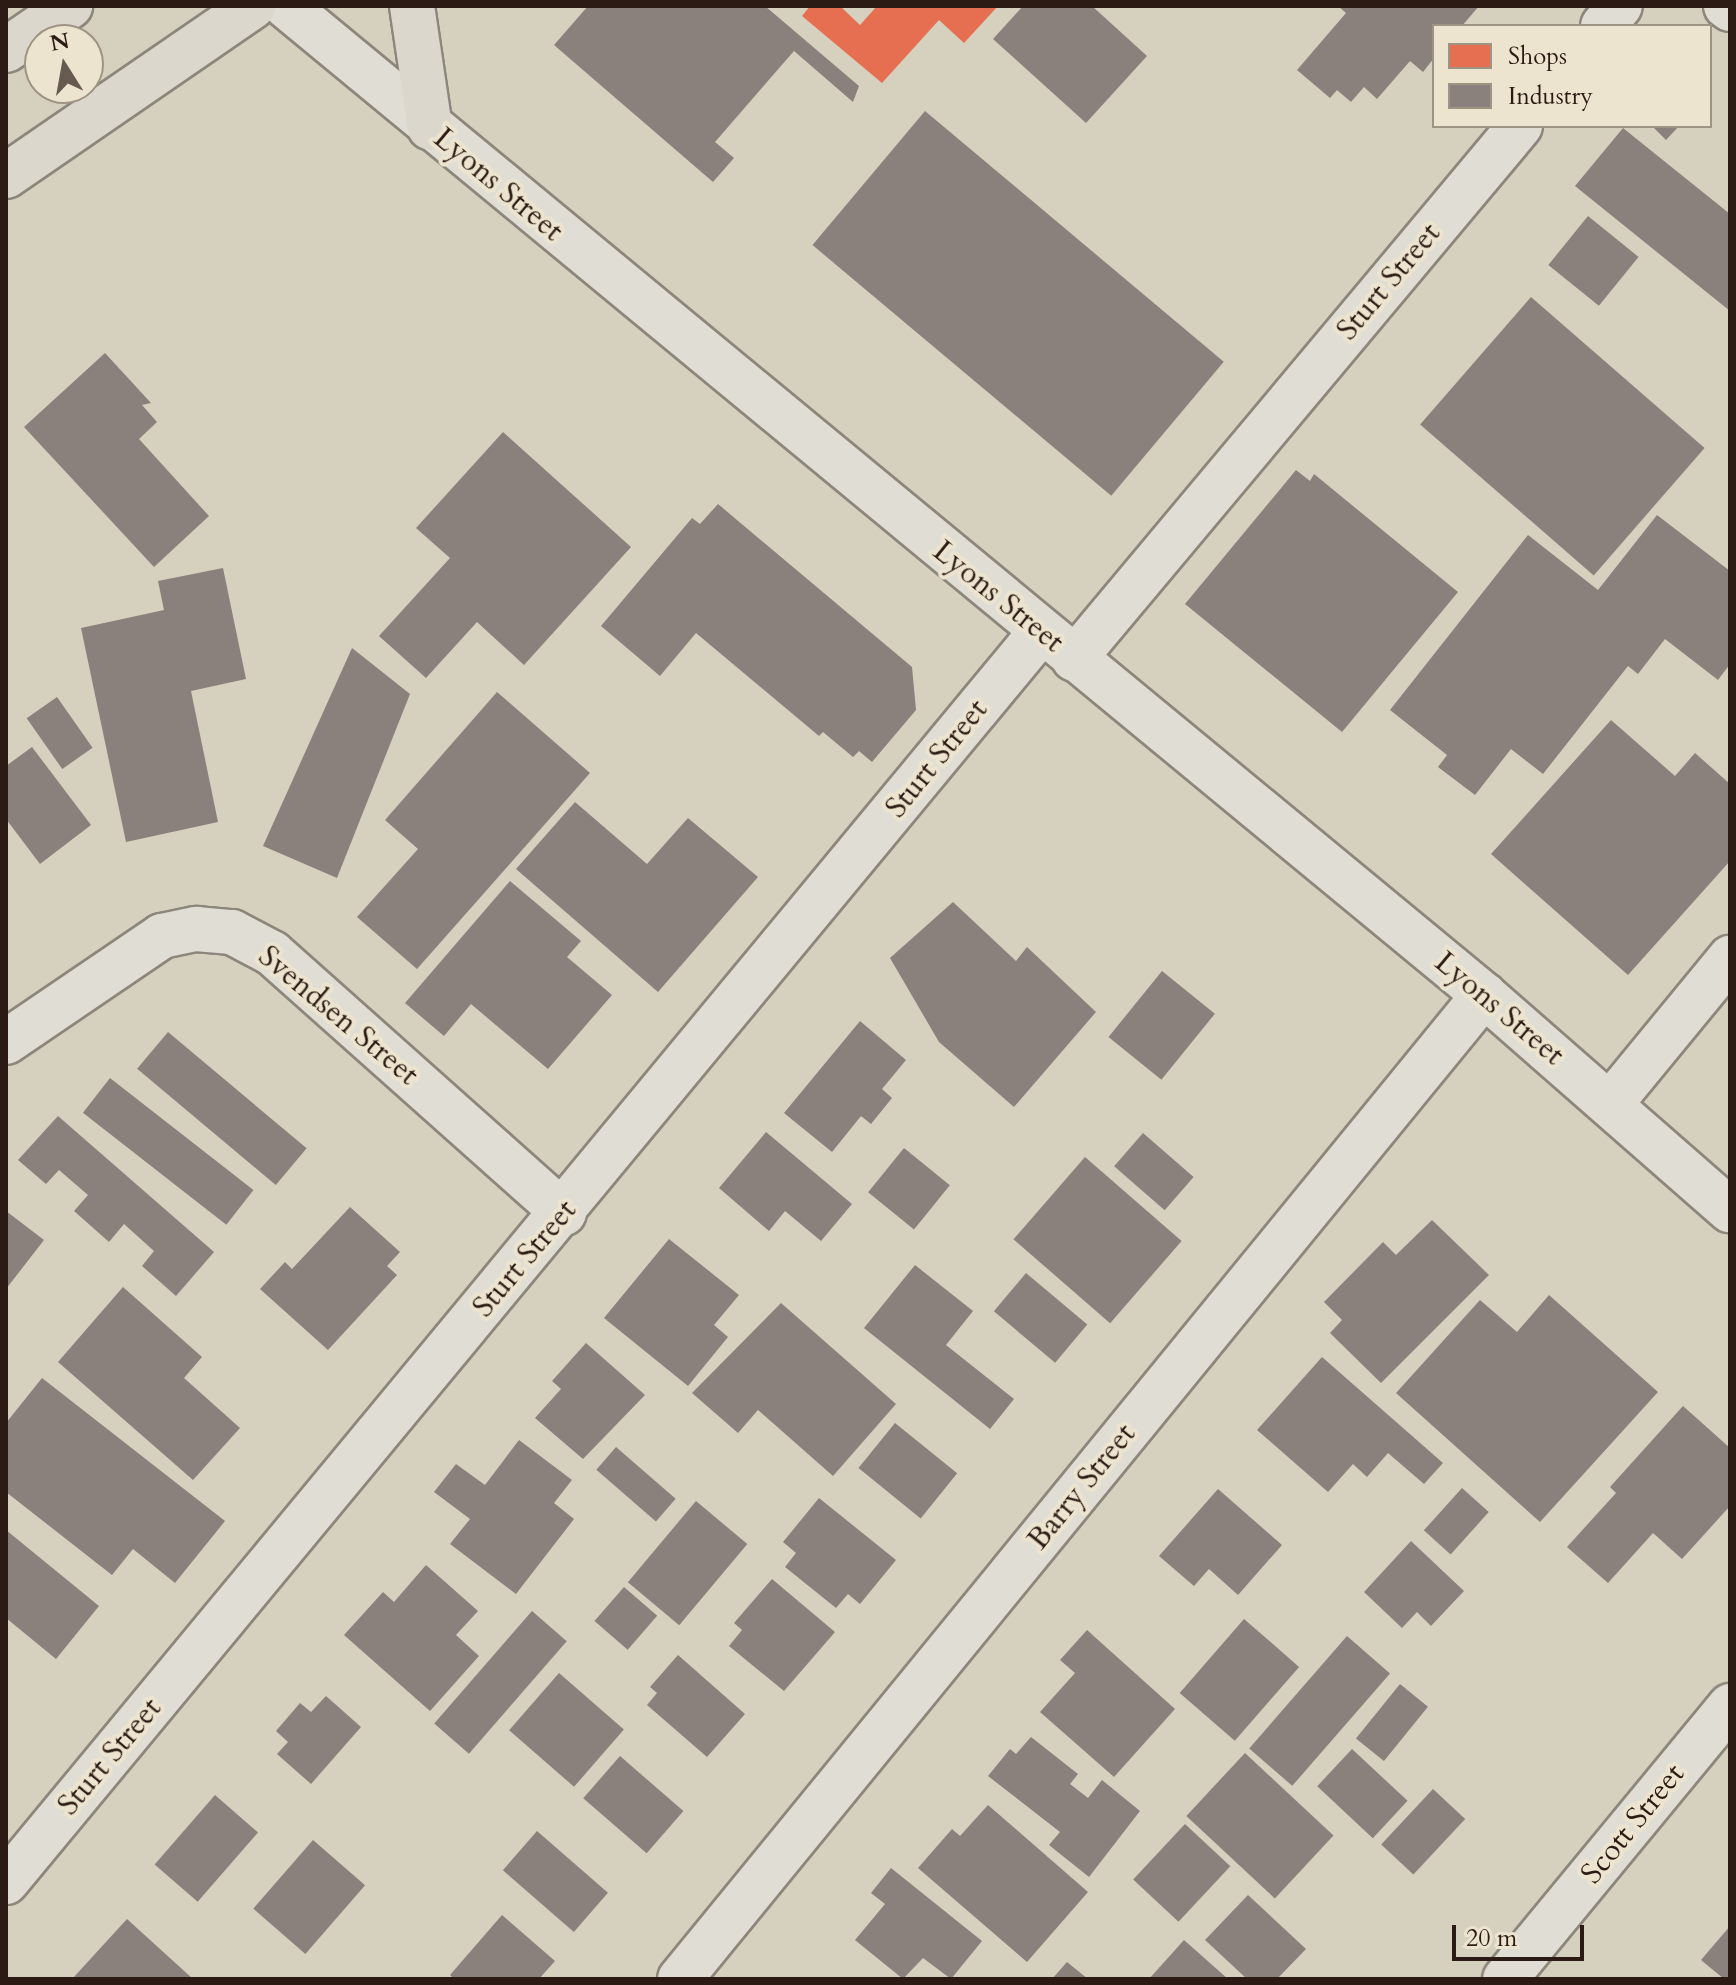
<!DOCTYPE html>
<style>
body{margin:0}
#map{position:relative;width:1736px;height:1985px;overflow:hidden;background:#d6d0be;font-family:Cardo,serif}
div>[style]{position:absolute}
.shops>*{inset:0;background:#e76f51}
.industry>*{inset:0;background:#8a817c;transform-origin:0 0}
.roads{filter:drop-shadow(2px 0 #8c867b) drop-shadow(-2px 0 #8c867b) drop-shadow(0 2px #8c867b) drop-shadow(0 -2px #8c867b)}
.minor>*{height:44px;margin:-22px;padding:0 22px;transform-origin:22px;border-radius:22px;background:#e0ddd4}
.major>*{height:44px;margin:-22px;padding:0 22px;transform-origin:22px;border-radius:22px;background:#dbd7cc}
span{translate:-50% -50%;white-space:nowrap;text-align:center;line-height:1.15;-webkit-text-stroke:8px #ece4ce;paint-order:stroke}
.street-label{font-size:30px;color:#2b1b14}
.frame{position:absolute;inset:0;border:8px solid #2b1b14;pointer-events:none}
.legend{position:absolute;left:1432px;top:24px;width:280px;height:104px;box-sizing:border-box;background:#ece4ce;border:2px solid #9f9484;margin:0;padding:10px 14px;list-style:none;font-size:24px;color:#2b1b14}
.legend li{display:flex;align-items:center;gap:16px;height:40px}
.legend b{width:40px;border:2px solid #9f9484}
.north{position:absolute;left:24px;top:24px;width:80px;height:80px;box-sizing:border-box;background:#ece4ce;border:2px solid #9f9484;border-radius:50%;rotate:349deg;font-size:22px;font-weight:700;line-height:32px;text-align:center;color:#2b1b14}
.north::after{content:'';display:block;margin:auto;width:28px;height:36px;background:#675a50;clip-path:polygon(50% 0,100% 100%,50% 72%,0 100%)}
.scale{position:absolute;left:1452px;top:1925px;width:132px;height:36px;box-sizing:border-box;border:4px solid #2b1b14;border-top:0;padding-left:10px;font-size:24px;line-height:28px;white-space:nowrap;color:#2b1b14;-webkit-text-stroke:6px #ece4ce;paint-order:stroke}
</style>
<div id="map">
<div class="shops">
<i style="clip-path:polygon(810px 6px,840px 6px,860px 25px,877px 6px,998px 6px,964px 43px,939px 20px,882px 83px,802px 16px)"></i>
</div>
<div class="industry">
<i style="clip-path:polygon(588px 6px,765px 6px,859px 86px,853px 102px,794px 51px,715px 142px,734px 158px,713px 182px,554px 45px)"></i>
<i style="clip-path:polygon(1023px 6px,1092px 6px,1147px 56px,1086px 123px,993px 39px)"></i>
<i style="clip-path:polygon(1338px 6px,1479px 6px,1462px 26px,1434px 26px,1434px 58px,1423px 72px,1410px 61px,1377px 99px,1364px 87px,1351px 102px,1337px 90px,1330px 98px,1297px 70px,1346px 13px)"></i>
<i style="left:925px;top:111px;width:390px;height:175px;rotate:40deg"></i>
<i style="clip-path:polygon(1652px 126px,1679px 126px,1666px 140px)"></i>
<i style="clip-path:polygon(1623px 128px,1730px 214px,1730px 311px,1575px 186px)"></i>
<i style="left:1588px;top:216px;width:65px;height:63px;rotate:39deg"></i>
<i style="left:1531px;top:297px;width:230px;height:169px;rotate:41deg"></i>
<i style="clip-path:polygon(105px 353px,151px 403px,142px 405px,157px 422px,139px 439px,209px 516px,154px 567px,24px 427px)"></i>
<i style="clip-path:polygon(503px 432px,631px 547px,524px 665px,477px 622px,426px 678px,379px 636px,450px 558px,416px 528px)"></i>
<i style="clip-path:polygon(1296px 470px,1310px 481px,1314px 474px,1458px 592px,1342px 732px,1185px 604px)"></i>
<i style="clip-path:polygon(718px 504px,912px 667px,916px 710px,872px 762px,859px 751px,853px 757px,823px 732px,819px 736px,696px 633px,660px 676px,601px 626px,692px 518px,700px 524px)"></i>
<i style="clip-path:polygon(1657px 515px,1730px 571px,1730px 664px,1718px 680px,1665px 639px,1638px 674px,1628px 666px,1543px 774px,1511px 749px,1475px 795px,1438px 767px,1447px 755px,1390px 710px,1528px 535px,1598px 590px)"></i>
<i style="clip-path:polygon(223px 568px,246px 679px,191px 691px,218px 822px,126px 842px,81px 628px,164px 610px,158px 581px)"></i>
<i style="clip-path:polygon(352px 648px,410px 694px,337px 878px,263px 846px)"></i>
<i style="clip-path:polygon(497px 692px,590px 773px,417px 969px,357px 917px,418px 849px,385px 820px)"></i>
<i style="left:57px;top:697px;width:62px;height:37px;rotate:55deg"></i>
<i style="clip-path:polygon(1611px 720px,1675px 776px,1695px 753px,1730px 784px,1730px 861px,1628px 975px,1491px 854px)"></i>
<i style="clip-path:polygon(32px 747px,91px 825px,40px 864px,6px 819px,6px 766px)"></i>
<i style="clip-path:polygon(575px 802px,647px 864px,688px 818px,758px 877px,658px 992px,516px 869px)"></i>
<i style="clip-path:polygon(510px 881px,581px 941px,567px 957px,612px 995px,548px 1069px,471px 1004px,444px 1036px,405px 1003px)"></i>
<i style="clip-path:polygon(953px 902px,1016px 961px,1027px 947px,1096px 1012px,1014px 1107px,939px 1042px,890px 958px)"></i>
<i style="left:1162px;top:971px;width:68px;height:85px;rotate:39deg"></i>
<i style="clip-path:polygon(860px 1021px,906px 1060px,882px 1089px,892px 1098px,871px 1124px,861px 1116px,832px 1152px,784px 1113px)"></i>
<i style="left:168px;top:1032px;width:181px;height:48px;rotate:40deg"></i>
<i style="left:110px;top:1078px;width:182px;height:44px;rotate:38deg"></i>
<i style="clip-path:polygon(58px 1116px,214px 1252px,176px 1296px,142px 1266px,154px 1251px,124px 1224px,109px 1242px,74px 1211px,88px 1195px,59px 1170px,46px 1184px,18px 1160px)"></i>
<i style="clip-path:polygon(766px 1132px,852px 1204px,821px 1241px,785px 1211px,769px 1231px,719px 1188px)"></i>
<i style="left:1143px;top:1133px;width:67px;height:44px;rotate:41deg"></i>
<i style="left:904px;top:1148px;width:59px;height:57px;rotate:39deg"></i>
<i style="left:1085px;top:1157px;width:128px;height:109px;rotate:41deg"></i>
<i style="clip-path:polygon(350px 1207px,400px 1252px,387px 1266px,397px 1275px,328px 1350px,260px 1289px,285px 1262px,292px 1269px)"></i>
<i style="clip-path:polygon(6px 1211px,44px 1240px,6px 1289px)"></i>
<i style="clip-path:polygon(1432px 1220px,1489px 1275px,1381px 1383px,1330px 1333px,1342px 1320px,1324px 1302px,1383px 1242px,1396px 1255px)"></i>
<i style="clip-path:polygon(669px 1239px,739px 1295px,714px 1325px,728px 1337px,688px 1386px,604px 1318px)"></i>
<i style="clip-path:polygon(915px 1265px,973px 1311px,946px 1345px,1014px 1399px,990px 1429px,864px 1328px)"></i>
<i style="left:1026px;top:1273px;width:80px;height:50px;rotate:40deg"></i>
<i style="clip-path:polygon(123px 1287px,202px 1357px,184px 1378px,240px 1428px,193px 1480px,58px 1362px)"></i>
<i style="clip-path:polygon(1549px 1295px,1658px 1392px,1540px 1522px,1396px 1393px,1480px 1300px,1517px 1332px)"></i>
<i style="clip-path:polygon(781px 1303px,896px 1404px,833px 1476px,758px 1410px,738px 1433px,692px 1393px)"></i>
<i style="clip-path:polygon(586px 1343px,645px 1395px,583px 1459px,535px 1418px,561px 1389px,552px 1381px)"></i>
<i style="clip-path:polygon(1322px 1357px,1443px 1463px,1424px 1484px,1388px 1453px,1367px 1477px,1353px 1464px,1328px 1492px,1257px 1430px)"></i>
<i style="clip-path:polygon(42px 1378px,225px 1521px,175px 1583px,133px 1549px,112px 1575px,6px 1492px,6px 1423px)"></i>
<i style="clip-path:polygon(1683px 1406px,1730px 1448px,1730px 1506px,1682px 1559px,1653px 1533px,1608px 1583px,1567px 1547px,1616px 1493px,1610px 1487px)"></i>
<i style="left:895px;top:1423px;width:80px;height:58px;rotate:39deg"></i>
<i style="clip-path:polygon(519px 1440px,572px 1480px,554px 1503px,574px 1519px,516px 1594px,450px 1544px,470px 1519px,434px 1492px,456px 1464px,485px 1485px)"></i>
<i style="left:616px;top:1447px;width:79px;height:30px;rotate:41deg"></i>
<i style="left:1462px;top:1488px;width:36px;height:57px;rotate:42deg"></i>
<i style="clip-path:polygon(1218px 1489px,1282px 1545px,1238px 1595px,1209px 1569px,1194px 1586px,1159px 1556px)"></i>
<i style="clip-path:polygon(819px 1498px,896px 1560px,860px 1604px,848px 1594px,836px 1608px,785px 1567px,796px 1553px,783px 1542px)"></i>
<i style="left:696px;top:1501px;width:67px;height:106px;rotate:40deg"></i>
<i style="clip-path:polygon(6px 1530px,99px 1606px,56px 1659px,6px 1618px)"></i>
<i style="clip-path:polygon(1411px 1541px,1464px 1591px,1431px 1626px,1417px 1612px,1402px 1628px,1364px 1592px)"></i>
<i style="clip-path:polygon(426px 1565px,478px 1611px,456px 1635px,479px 1656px,430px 1711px,344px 1635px,383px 1592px,394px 1602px)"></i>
<i style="clip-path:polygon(772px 1579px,835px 1632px,784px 1691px,729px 1646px,742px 1630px,734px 1623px)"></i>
<i style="left:624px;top:1587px;width:44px;height:45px;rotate:41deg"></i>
<i style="left:532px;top:1611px;width:46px;height:149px;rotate:41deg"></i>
<i style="left:1244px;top:1619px;width:73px;height:98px;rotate:41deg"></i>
<i style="clip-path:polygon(1087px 1630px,1175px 1709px,1114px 1777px,1040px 1712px,1075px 1673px,1060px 1660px)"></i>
<i style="left:1347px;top:1636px;width:57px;height:149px;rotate:41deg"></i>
<i style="clip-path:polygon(678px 1655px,745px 1714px,707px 1757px,647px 1705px,657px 1693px,650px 1687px)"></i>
<i style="left:559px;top:1673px;width:86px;height:76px;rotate:41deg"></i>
<i style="left:1400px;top:1684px;width:36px;height:70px;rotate:39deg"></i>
<i style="clip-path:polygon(326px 1696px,361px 1727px,311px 1784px,277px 1754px,288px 1742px,276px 1731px,300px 1703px,311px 1712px)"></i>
<i style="clip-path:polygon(1031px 1737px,1078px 1774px,1070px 1784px,1088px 1798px,1102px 1780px,1140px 1811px,1089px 1877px,1049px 1845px,1060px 1832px,988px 1776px,1010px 1749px,1016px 1754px)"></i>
<i style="left:1352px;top:1749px;width:76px;height:51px;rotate:43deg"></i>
<i style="left:1245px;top:1753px;width:121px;height:86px;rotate:43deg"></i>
<i style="left:620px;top:1756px;width:84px;height:56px;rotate:41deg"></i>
<i style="left:1433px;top:1789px;width:44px;height:76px;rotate:43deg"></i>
<i style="left:215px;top:1795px;width:57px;height:92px;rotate:41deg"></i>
<i style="clip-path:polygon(988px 1805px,1088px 1892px,1027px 1962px,918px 1868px,952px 1829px,960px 1836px)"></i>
<i style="left:1185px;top:1824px;width:62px;height:76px;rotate:43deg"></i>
<i style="left:537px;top:1831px;width:94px;height:52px;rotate:41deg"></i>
<i style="left:313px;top:1840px;width:69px;height:91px;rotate:41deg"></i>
<i style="clip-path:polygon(891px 1868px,982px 1941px,951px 1979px,923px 1958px,903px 1979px,855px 1940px,885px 1904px,871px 1893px)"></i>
<i style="clip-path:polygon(1248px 1895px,1306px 1949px,1277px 1979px,1247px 1979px,1205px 1940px)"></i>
<i style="clip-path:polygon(502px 1915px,555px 1961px,539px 1979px,454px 1979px,450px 1975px)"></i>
<i style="clip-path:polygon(127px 1919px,193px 1979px,73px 1978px)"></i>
<i style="clip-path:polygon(1730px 1926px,1730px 1979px,1724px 1979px,1701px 1960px)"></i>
<i style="clip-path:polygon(1184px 1940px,1228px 1979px,1149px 1979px)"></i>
<i style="clip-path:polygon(1067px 1962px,1088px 1979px,1052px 1979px)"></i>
</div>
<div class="roads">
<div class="minor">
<i style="left:286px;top:6px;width:1553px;rotate:39.54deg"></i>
<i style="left:1484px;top:995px;width:327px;rotate:41.2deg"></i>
<i style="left:1726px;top:6px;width:5px;rotate:37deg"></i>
<i style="left:1603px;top:26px;width:26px;rotate:-50deg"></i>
<i style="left:1074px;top:659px;width:695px;rotate:-50.08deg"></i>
<i style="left:6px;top:1042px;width:189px;rotate:-34.2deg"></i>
<i style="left:162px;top:936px;width:35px;rotate:-12deg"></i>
<i style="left:196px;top:929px;width:36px;rotate:5deg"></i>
<i style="left:232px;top:932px;width:45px;rotate:27.7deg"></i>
<i style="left:272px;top:953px;width:391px;rotate:41.7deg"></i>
<i style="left:1611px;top:1103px;width:188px;rotate:-50.6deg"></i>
<i style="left:6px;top:1882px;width:1621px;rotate:-50.38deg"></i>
<i style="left:680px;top:1979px;width:1271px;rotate:-50.75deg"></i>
<i style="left:1505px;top:1979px;width:354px;rotate:-50.5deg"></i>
</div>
<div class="major">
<i style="left:412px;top:6px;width:123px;rotate:81.6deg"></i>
<i style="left:6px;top:50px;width:78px;rotate:-34.5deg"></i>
<i style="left:6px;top:176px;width:300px;rotate:-34.5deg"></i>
</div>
</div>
<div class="street-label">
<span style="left:498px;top:185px;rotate:40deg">Lyons Street</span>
<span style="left:1389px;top:282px;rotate:-50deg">Sturt Street</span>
<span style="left:998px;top:597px;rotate:39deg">Lyons Street</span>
<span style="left:937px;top:759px;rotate:-51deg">Sturt Street</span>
<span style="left:1499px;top:1009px;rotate:40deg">Lyons Street</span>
<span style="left:338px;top:1016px;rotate:40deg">Svendsen Street</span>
<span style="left:525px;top:1259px;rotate:-50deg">Sturt Street</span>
<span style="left:1082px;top:1487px;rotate:-51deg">Barry Street</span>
<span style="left:110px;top:1757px;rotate:-50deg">Sturt Street</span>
<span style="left:1633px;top:1824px;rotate:-51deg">Scott Street</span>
</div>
<div class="frame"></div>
<ul class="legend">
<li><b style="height:22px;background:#e76f51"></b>Shops</li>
<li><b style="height:22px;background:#8a817c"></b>Industry</li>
</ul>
<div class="north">N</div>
<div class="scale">20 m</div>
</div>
